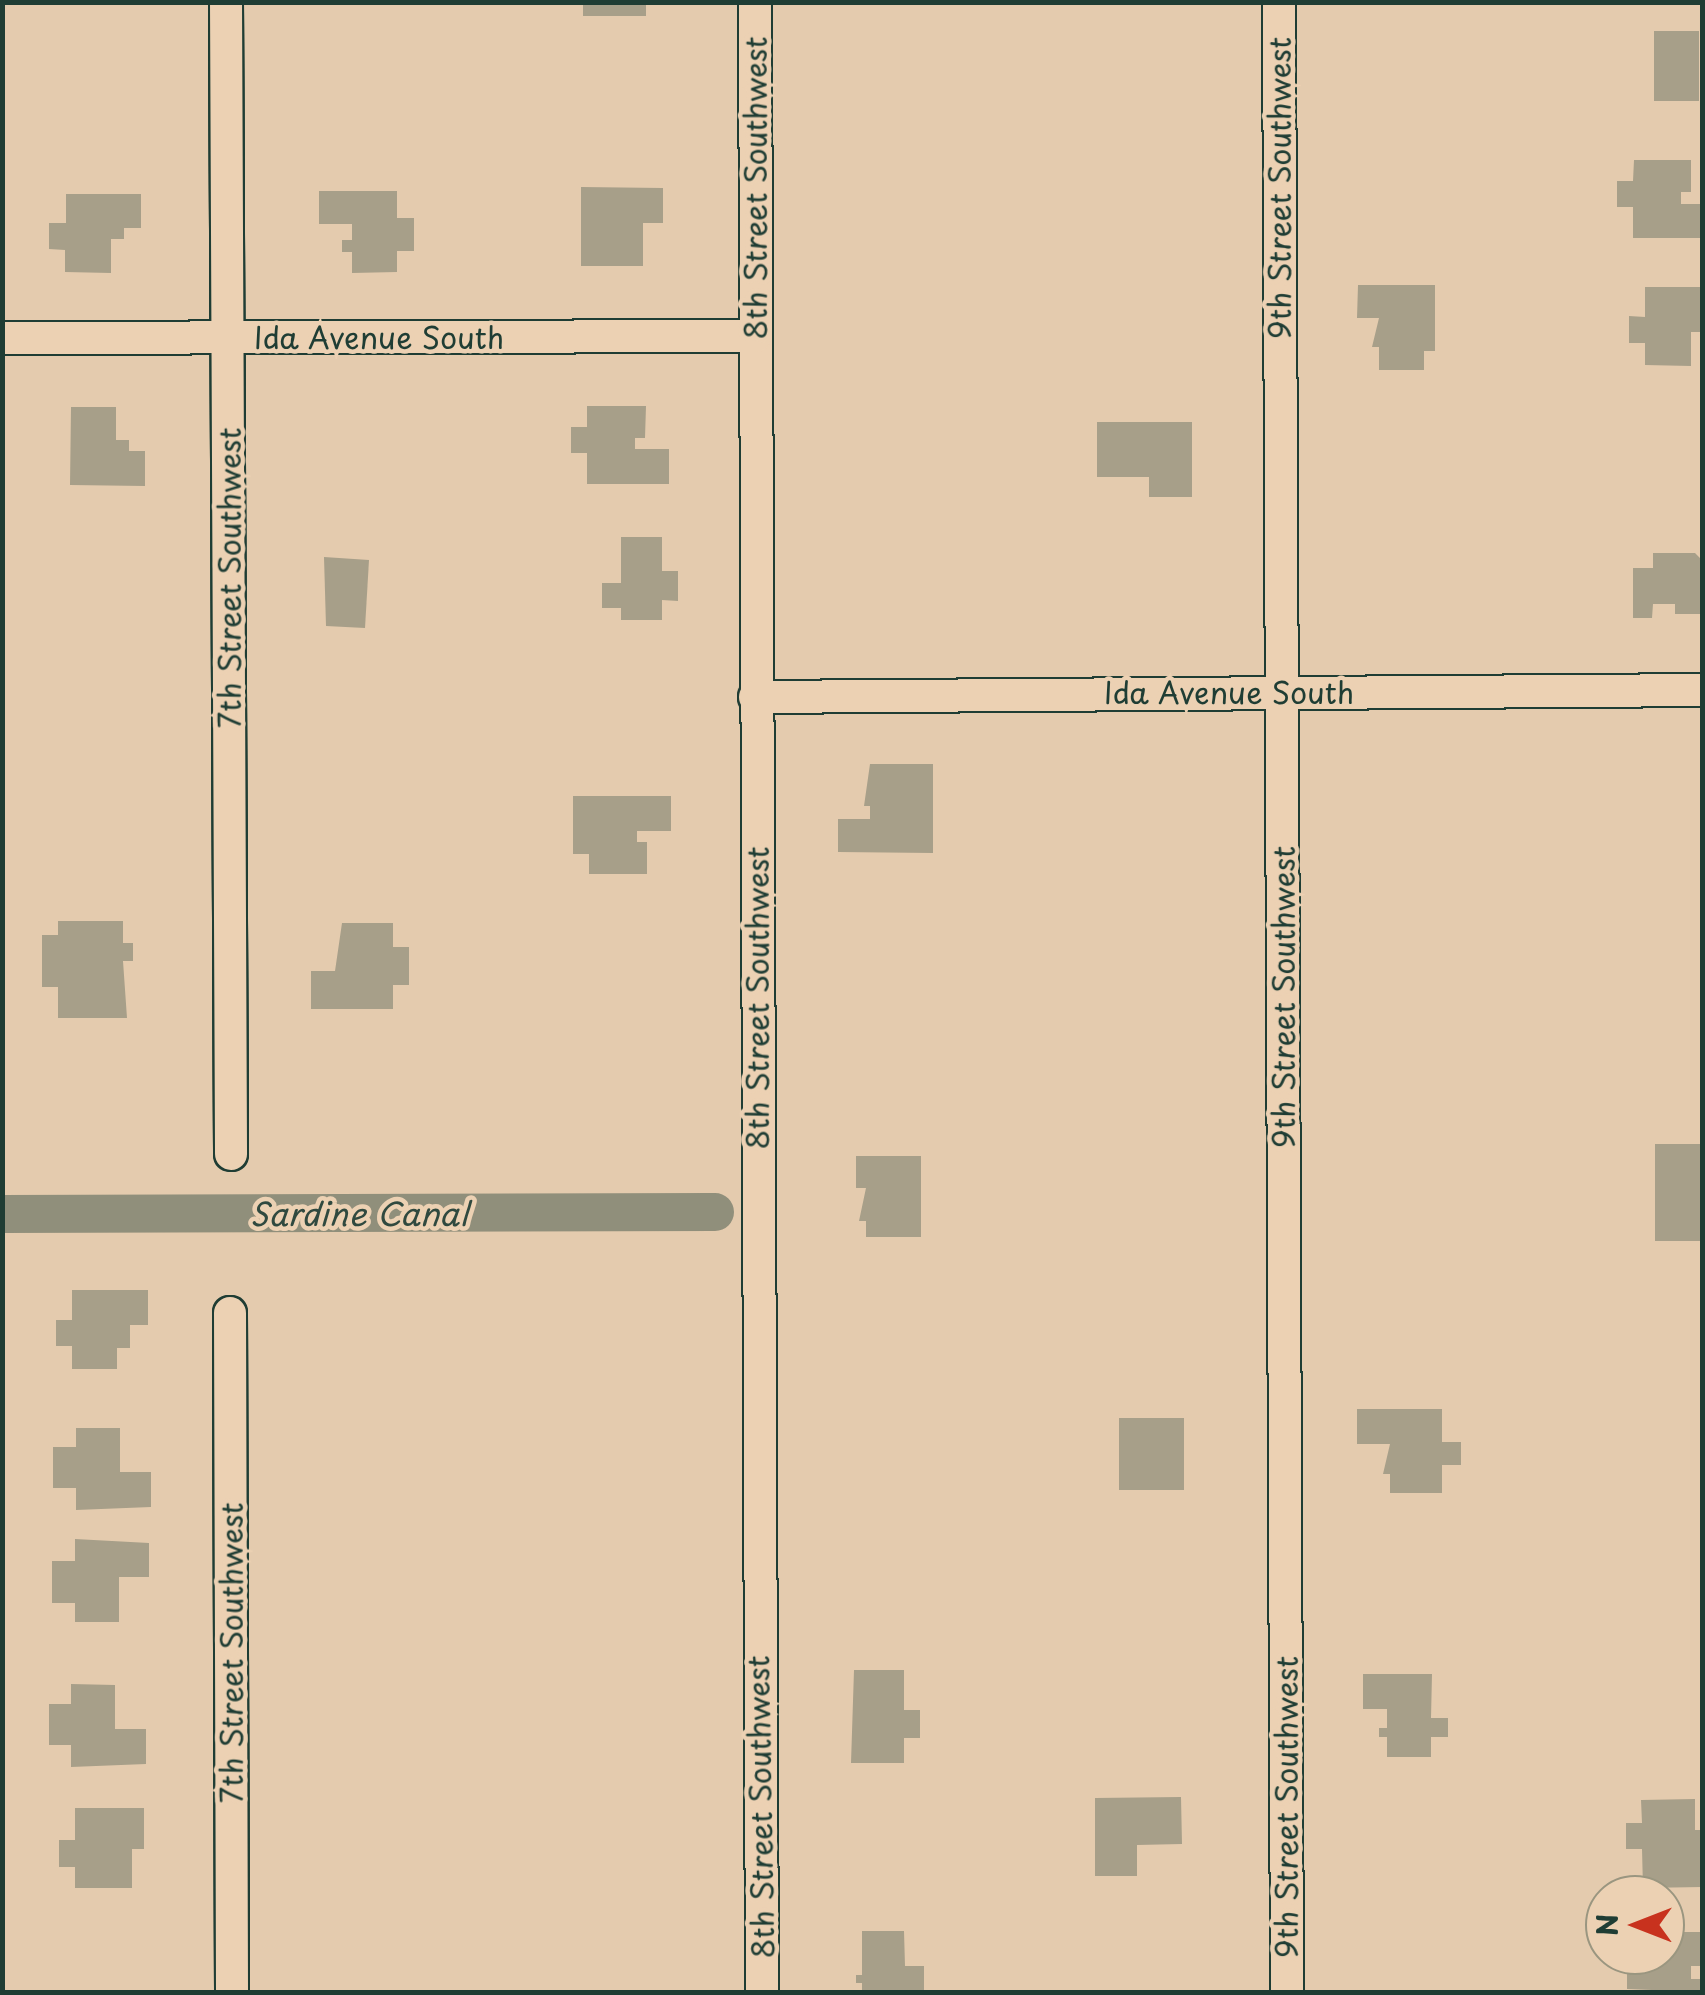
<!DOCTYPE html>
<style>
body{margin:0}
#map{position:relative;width:1705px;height:1995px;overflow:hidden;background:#e4cbae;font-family:"Playpen Sans",sans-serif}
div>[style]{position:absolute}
.canal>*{height:38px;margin:-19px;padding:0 19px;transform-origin:19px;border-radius:19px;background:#908f7b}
.building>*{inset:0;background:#a79f89;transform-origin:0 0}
.roads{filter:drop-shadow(2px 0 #1f3d34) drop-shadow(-2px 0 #1f3d34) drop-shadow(0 2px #1f3d34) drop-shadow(0 -2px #1f3d34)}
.street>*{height:32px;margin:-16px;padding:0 16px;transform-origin:16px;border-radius:16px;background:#ecd1b3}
span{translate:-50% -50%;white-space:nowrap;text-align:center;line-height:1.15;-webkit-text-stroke:9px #ecd1b3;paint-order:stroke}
.street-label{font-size:30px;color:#1f3d34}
.water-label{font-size:32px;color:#30493f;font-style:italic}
.frame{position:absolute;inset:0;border:5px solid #1f3d34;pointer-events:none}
.north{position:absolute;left:1585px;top:1875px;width:100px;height:100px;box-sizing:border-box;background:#ecd1b3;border:2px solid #9a9680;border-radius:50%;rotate:270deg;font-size:28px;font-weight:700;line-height:40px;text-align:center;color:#1f3d34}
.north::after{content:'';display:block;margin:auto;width:35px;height:45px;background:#c8321e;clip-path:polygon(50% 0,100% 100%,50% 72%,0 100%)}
</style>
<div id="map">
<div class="canal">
<i style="left:2px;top:1214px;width:713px;rotate:-0.16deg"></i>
</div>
<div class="building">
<i style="left:583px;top:2px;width:63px;height:14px"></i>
<i style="left:1654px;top:31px;width:45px;height:70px"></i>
<i style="clip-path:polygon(1634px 160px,1691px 160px,1691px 192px,1681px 192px,1681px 204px,1702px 204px,1702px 238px,1633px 238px,1633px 207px,1617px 207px,1617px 181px,1633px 181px)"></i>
<i style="clip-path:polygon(581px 187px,663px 188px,663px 223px,643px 223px,643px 266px,581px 266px)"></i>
<i style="clip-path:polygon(319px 191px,397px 191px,397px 218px,414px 218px,414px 251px,397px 251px,397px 272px,352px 273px,352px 252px,342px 252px,342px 240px,352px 240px,352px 224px,319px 224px)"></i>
<i style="clip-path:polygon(66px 194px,141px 194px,141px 228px,124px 228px,124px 239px,111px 239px,111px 273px,65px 272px,65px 250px,49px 249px,49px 223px,66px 223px)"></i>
<i style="clip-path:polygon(1358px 285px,1435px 285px,1435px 351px,1424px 351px,1424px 370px,1379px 370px,1379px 347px,1372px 347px,1379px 318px,1357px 318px)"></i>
<i style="clip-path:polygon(1645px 287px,1702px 287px,1702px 332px,1691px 332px,1691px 366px,1645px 365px,1645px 343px,1629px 343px,1629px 316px,1645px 317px)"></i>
<i style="clip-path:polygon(587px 406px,646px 406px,645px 438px,635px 438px,635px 449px,669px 449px,669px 484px,587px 484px,587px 453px,571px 453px,571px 427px,587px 427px)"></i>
<i style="clip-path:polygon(71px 407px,116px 407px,116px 440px,129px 440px,129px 451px,145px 451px,145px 486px,70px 485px)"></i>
<i style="clip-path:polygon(1097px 422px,1192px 422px,1192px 497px,1149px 497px,1149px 477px,1097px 477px)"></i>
<i style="clip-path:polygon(621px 537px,662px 537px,662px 571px,678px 571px,678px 601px,662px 600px,662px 620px,621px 620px,621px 608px,602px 608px,602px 583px,621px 583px)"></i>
<i style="clip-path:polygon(1653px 553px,1695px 553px,1702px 560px,1702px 614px,1675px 614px,1675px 604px,1653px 604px,1652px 618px,1633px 618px,1633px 568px,1653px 568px)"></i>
<i style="clip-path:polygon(324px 557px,369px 560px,365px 628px,326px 626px)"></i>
<i style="clip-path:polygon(870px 764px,933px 764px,933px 853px,838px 852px,838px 819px,870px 819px,870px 806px,864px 806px)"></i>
<i style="clip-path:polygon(573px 796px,671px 796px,671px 831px,637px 831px,637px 842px,647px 842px,647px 874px,589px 874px,589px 854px,573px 854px)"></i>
<i style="clip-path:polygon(58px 921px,123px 921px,123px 943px,133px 943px,133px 961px,123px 961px,127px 1018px,58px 1018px,58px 987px,42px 987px,42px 935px,58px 935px)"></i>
<i style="clip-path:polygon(342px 923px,393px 923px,393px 947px,409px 947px,409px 985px,393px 985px,393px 1009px,311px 1009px,311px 971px,335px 971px)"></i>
<i style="left:1655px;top:1144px;width:47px;height:97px"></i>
<i style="clip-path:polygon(856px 1156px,921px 1156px,921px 1237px,866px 1237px,866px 1221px,859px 1221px,866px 1188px,856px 1188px)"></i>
<i style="clip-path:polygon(72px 1290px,148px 1290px,148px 1325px,130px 1325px,130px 1348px,117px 1348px,117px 1369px,72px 1369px,72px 1346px,56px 1346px,56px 1320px,72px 1320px)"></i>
<i style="clip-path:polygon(1357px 1409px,1442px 1409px,1442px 1442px,1461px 1442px,1461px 1465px,1442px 1465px,1442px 1493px,1390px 1493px,1390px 1474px,1383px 1474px,1390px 1444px,1357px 1444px)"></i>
<i style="left:1119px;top:1418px;width:65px;height:72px"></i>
<i style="clip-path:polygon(76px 1428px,120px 1428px,120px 1472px,151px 1472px,151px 1507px,76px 1510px,76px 1488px,53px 1488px,53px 1447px,76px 1447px)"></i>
<i style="clip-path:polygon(75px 1539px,149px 1543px,149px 1577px,119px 1577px,119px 1622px,75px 1622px,75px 1603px,52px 1603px,52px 1561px,75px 1561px)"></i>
<i style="clip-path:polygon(854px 1670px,904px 1670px,904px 1710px,920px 1710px,920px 1738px,904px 1738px,904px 1763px,851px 1763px)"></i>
<i style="clip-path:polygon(1363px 1674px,1432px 1674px,1431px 1718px,1448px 1718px,1448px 1737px,1431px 1737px,1431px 1757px,1387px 1757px,1387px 1737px,1379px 1737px,1379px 1728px,1387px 1728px,1387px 1709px,1363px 1709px)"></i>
<i style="clip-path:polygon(71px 1684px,115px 1685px,115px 1729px,146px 1729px,146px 1764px,71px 1767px,71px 1745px,49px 1745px,49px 1704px,71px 1704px)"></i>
<i style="clip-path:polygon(1181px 1797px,1182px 1844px,1137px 1845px,1137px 1876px,1095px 1876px,1095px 1798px)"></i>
<i style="clip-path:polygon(1695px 1799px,1695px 1830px,1702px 1830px,1702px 1887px,1643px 1888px,1642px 1849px,1626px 1849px,1626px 1823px,1642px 1823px,1641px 1800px)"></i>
<i style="clip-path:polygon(75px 1808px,144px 1808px,144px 1849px,132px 1849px,132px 1888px,75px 1888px,75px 1867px,59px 1867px,59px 1840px,75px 1840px)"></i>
<i style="clip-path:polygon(862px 1931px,904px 1931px,905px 1966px,924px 1966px,924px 1992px,862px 1992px,862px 1983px,856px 1983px,856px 1975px,862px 1975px)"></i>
<i style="clip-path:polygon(1665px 1932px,1702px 1932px,1702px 1966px,1691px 1966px,1691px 1979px,1701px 1979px,1701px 1992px,1627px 1989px,1627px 1963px,1665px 1955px)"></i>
</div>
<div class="roads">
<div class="street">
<i style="left:226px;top:2px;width:1152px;rotate:89.75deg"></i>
<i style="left:755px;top:2px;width:1990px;rotate:89.8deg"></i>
<i style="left:1279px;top:2px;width:1990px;rotate:89.77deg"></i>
<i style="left:2px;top:338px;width:753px;rotate:-0.15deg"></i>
<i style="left:755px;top:697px;width:947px;rotate:-0.42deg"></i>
<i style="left:230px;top:1313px;width:679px;rotate:89.83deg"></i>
</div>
</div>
<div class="street-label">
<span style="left:755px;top:188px;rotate:-90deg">8th Street Southwest</span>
<span style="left:1279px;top:188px;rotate:-90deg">9th Street Southwest</span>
<span style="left:379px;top:337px">Ida Avenue South</span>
<span style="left:229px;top:578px;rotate:-90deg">7th Street Southwest</span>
<span style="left:1229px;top:692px">Ida Avenue South</span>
<span style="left:1283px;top:997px;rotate:-90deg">9th Street Southwest</span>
<span style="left:757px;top:998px;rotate:-90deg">8th Street Southwest</span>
<span style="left:231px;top:1653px;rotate:-90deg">7th Street Southwest</span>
<span style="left:760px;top:1807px;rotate:-91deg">8th Street Southwest</span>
<span style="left:1286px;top:1807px;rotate:-90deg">9th Street Southwest</span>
</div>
<div class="water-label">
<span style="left:359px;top:1213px">Sardine Canal</span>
</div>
<div class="frame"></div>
<div class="north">N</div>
</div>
